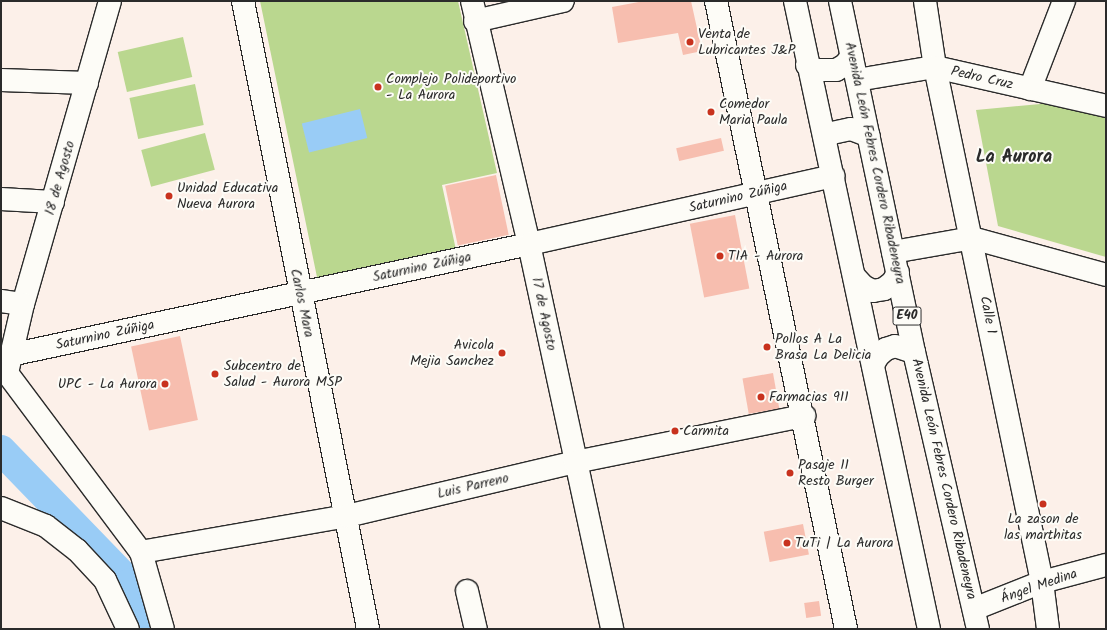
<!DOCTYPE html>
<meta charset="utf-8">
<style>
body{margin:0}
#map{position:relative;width:1107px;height:630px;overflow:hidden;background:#fcf0e9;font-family:Kalam,sans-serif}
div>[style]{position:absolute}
.green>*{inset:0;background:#bad78f;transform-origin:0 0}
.water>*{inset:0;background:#99ccf6;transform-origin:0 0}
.river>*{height:30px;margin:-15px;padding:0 15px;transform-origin:15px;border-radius:15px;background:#99ccf6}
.building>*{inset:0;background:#f7beaf;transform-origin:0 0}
.roads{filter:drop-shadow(1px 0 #2b2b2b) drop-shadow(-1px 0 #2b2b2b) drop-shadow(0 1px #2b2b2b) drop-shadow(0 -1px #2b2b2b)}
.minor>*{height:22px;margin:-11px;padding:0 11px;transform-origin:11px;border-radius:11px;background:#fdfcf7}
.highway>*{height:22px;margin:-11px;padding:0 11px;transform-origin:11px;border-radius:11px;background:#fdfcf7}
.dots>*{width:11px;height:11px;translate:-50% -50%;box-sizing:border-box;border:2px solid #fdfcf7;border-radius:50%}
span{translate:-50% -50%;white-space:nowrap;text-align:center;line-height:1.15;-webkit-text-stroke:4px #fdfcf7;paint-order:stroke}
.shield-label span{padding:1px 3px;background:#fdfcf7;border:1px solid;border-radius:3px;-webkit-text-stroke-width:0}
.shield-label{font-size:13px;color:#2b2b2b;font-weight:700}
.poi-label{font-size:14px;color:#2b2b2b}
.left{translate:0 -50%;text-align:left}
.right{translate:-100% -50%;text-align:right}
.street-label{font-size:14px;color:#2b2b2b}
.district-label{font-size:18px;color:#2b2b2b;font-weight:700}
.frame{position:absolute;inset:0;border:2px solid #2b2b2b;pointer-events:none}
</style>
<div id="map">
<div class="green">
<i style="clip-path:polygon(260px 1px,458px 1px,497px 173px,442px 185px,456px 250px,318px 282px)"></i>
<i style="left:183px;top:37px;width:41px;height:67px;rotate:77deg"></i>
<i style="left:195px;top:84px;width:42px;height:67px;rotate:78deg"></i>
<i style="clip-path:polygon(1051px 103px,1106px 118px,1106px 257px,998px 226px,976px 110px)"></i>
<i style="left:205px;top:133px;width:38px;height:66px;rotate:75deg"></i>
</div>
<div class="water">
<i style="left:360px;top:109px;width:30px;height:60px;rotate:76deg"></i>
</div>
<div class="river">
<i style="left:1px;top:450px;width:185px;rotate:45.9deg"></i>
<i style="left:130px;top:583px;width:50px;rotate:66.5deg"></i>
</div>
<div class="building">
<i style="clip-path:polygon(644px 1px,691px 1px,702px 51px,683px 55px,678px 33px,618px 43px,612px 7px)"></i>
<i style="left:721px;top:138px;width:13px;height:46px;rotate:77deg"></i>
<i style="left:496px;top:175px;width:61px;height:52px;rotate:78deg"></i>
<i style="left:735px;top:215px;width:75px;height:46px;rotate:79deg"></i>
<i style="left:180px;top:336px;width:86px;height:50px;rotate:78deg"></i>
<i style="left:773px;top:373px;width:36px;height:31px;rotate:80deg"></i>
<i style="left:803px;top:524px;width:31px;height:40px;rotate:79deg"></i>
<i style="left:819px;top:601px;width:15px;height:15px;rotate:82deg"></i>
</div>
<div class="roads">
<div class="minor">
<i style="left:110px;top:1px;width:315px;rotate:106deg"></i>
<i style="left:23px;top:304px;width:71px;rotate:103.1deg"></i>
<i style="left:7px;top:373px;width:224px;rotate:53.2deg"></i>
<i style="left:141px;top:552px;width:80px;rotate:74.1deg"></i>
<i style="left:243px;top:1px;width:640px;rotate:78.74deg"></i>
<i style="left:472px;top:1px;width:250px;rotate:76.8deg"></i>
<i style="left:529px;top:244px;width:394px;rotate:77.8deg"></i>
<i style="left:716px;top:1px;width:641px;rotate:78.3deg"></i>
<i style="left:925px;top:1px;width:67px;rotate:81.4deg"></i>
<i style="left:935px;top:67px;width:526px;rotate:78.26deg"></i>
<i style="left:1042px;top:582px;width:47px;rotate:82.7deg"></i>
<i style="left:475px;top:21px;width:90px;rotate:-12.8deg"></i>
<i style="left:1px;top:80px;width:86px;rotate:2deg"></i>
<i style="left:857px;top:80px;width:79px;rotate:-9.5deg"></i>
<i style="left:935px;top:67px;width:175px;rotate:12.8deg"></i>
<i style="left:1030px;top:89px;width:94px;rotate:-68.9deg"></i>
<i style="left:1px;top:199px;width:52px;rotate:3.3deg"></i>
<i style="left:893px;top:252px;width:80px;rotate:-10deg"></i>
<i style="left:972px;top:238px;width:139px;rotate:15.4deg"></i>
<i style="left:1px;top:301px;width:22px;rotate:8deg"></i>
<i style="left:10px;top:355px;width:531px;rotate:-12.07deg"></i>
<i style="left:529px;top:244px;width:312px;rotate:-12.6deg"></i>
<i style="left:1px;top:508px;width:48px;rotate:21.8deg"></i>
<i style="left:46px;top:526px;width:39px;rotate:38deg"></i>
<i style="left:77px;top:550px;width:41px;rotate:47deg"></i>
<i style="left:105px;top:580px;width:54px;rotate:64.9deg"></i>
<i style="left:141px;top:552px;width:209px;rotate:-9.9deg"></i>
<i style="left:347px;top:516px;width:234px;rotate:-13.3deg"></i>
<i style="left:575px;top:462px;width:234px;rotate:-11.4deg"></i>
<i style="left:467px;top:591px;width:39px;rotate:77deg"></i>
<i style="left:974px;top:609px;width:73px;rotate:-21.7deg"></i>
<i style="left:1042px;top:582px;width:66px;rotate:-14.9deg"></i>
</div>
<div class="highway">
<i style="left:795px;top:1px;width:642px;rotate:77.96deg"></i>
<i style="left:840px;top:1px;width:359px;rotate:78.1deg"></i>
<i style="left:914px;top:352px;width:284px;rotate:77deg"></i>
<i style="left:807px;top:65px;width:10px;rotate:29deg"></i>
<i style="left:816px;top:70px;width:20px"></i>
<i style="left:836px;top:70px;width:10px;rotate:-29deg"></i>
<i style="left:845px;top:65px;width:11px;rotate:-52deg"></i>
<i style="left:825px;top:139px;width:9px;rotate:-41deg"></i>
<i style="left:832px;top:133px;width:19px;rotate:-12deg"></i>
<i style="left:851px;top:129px;width:19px;rotate:21deg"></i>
<i style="left:855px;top:277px;width:12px;rotate:48deg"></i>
<i style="left:863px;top:286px;width:11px;rotate:27deg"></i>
<i style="left:873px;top:291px;width:11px;rotate:-10deg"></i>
<i style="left:884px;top:289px;width:11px;rotate:-38deg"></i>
<i style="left:893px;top:282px;width:11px;rotate:-63deg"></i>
<i style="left:873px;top:365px;width:10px;rotate:-61deg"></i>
<i style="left:878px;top:356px;width:11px;rotate:-41deg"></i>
<i style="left:886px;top:349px;width:9px;rotate:-18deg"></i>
<i style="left:895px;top:346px;width:20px;rotate:18deg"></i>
</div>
</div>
<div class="dots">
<i style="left:690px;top:42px;background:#c8321e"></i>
<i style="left:378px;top:87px;background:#c8321e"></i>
<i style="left:711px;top:112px;background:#c8321e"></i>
<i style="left:169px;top:196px;background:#c8321e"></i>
<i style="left:720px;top:256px;background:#c8321e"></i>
<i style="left:767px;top:347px;background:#c8321e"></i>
<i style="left:502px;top:353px;background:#c8321e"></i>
<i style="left:215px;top:374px;background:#c8321e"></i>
<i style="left:165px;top:384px;background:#c8321e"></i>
<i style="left:761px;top:397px;background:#c8321e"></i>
<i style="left:675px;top:431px;background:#c8321e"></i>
<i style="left:790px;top:473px;background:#c8321e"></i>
<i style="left:1043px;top:504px;background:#c8321e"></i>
<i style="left:787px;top:543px;background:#c8321e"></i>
</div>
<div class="shield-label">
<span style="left:907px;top:316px">E40</span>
</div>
<div class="poi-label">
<span class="left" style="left:698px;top:42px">Venta de<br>Lubricantes J&amp;P</span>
<span class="left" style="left:386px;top:87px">Complejo Polideportivo<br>- La Aurora</span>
<span class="left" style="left:719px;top:112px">Comedor<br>Maria Paula</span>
<span class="left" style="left:177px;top:196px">Unidad Educativa<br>Nueva Aurora</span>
<span class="left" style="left:728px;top:256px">TIA - Aurora</span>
<span class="left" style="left:775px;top:347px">Pollos A La<br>Brasa La Delicia</span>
<span class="right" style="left:494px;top:353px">Avicola<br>Mejia Sanchez</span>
<span class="left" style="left:224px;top:374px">Subcentro de<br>Salud - Aurora MSP</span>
<span class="right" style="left:157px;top:384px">UPC - La Aurora</span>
<span class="left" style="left:769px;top:397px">Farmacias 911</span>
<span class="left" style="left:683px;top:431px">Carmita</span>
<span class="left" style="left:798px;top:473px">Pasaje 11<br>Resto Burger</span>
<span style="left:1043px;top:527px">La zason de<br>las marthitas</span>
<span class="left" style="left:795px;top:543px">TuTi | La Aurora</span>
</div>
<div class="street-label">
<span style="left:982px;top:78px;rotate:13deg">Pedro Cruz</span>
<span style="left:875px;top:163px;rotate:78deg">Avenida León Febres Cordero Ribadeneyra</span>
<span style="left:60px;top:178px;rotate:-74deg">18 de Agosto</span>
<span style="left:738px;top:197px;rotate:-13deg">Saturnino Zúñiga</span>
<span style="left:422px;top:267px;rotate:-12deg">Saturnino Zúñiga</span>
<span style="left:302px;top:303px;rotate:78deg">Carlos Mara</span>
<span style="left:544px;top:314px;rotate:78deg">17 de Agosto</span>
<span style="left:988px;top:315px;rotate:79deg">Calle 1</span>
<span style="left:105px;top:335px;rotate:-12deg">Saturnino Zúñiga</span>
<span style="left:944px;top:479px;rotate:77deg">Avenida León Febres Cordero Ribadeneyra</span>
<span style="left:473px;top:486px;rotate:-13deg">Luis Parreno</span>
<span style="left:1039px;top:586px;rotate:-19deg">Ángel Medina</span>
</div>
<div class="district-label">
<span style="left:1014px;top:158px">La Aurora</span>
</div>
<div class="frame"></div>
</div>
